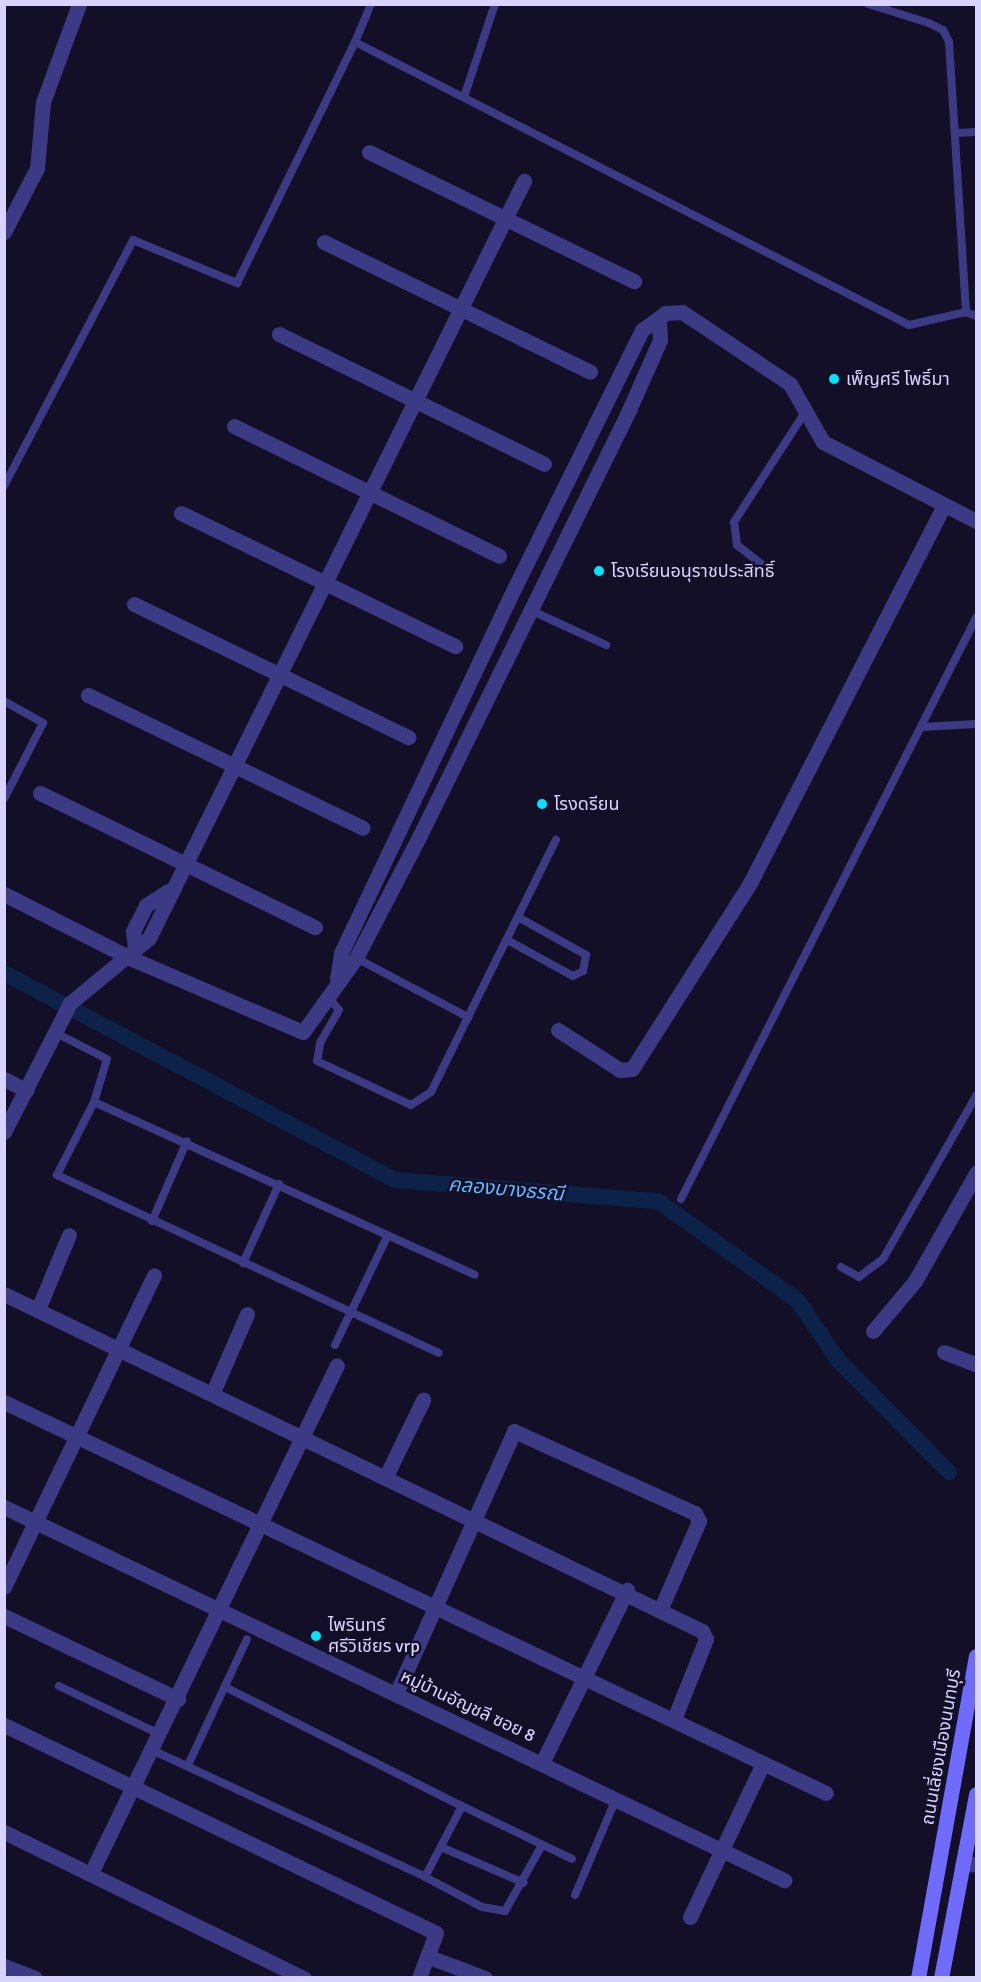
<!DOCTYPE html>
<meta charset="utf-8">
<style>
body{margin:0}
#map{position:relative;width:981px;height:1982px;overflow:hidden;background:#130f26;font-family:Signika,"Noto Sans Thai",sans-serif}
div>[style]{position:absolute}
.canal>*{height:16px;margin:-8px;padding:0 8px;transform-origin:8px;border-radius:8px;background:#0c2248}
.lane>*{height:8px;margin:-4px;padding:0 4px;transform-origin:4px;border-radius:4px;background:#3d3a85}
.street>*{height:15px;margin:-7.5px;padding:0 7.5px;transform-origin:7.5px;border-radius:7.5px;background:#3d3a85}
.secondary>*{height:15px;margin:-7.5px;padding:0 7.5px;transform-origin:7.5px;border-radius:7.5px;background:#6f6bff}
.dots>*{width:16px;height:16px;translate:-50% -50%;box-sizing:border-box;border:3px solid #130f26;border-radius:50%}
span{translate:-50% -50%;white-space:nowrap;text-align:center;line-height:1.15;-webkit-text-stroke:5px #130f26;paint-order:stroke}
.poi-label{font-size:18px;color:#d9d4ff}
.left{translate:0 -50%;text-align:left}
.street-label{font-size:18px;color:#d9d4ff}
.water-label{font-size:20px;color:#62b6ff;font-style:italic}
.frame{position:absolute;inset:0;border:6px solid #d9d4ff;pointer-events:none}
</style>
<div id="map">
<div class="canal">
<i style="left:4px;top:973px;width:442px;rotate:27.9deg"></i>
<i style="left:395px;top:1180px;width:264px;rotate:4.6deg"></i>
<i style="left:658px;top:1201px;width:172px;rotate:35.5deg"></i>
<i style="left:798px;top:1301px;width:71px;rotate:55.9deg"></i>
<i style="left:838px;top:1360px;width:158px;rotate:45.3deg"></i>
</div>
<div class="lane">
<i style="left:868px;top:4px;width:64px;rotate:17.3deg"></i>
<i style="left:929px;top:23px;width:16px;rotate:27deg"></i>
<i style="left:943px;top:30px;width:13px;rotate:63deg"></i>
<i style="left:949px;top:42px;width:271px;rotate:86.4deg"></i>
<i style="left:355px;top:42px;width:41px;rotate:-67.2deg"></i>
<i style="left:465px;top:94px;width:95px;rotate:-71.6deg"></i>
<i style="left:956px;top:133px;width:20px;rotate:-3deg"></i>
<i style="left:4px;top:486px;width:278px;rotate:-62.3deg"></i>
<i style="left:133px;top:240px;width:113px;rotate:22.5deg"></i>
<i style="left:237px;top:283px;width:268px;rotate:-63.9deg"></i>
<i style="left:355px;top:42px;width:622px;rotate:27.06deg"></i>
<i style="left:909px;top:325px;width:58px;rotate:-12.8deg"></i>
<i style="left:966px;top:312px;width:11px;rotate:22deg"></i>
<i style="left:769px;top:570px;width:41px;rotate:-142deg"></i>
<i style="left:737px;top:545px;width:23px;rotate:-97deg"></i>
<i style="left:734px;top:522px;width:129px;rotate:-57.1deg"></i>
<i style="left:530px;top:610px;width:84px;rotate:24.7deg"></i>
<i style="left:4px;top:701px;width:45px;rotate:29.4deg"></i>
<i style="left:43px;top:723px;width:85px;rotate:117.2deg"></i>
<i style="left:921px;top:727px;width:55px;rotate:-3.1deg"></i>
<i style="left:507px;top:940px;width:75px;rotate:28.6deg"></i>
<i style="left:573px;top:976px;width:11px;rotate:-27deg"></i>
<i style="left:583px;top:971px;width:16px;rotate:-79deg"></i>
<i style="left:586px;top:955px;width:78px;rotate:-150.8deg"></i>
<i style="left:356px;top:958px;width:127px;rotate:27.8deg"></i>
<i style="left:468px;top:1017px;width:198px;rotate:-63.6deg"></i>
<i style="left:327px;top:996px;width:18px;rotate:49deg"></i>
<i style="left:339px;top:1010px;width:38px;rotate:120deg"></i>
<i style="left:320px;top:1043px;width:18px;rotate:99deg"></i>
<i style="left:317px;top:1061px;width:104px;rotate:25.1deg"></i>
<i style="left:411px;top:1105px;width:24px;rotate:-33deg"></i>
<i style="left:431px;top:1092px;width:84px;rotate:-63.7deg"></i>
<i style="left:54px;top:1032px;width:59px;rotate:27deg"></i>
<i style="left:107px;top:1059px;width:45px;rotate:106.8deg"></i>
<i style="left:94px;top:1102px;width:82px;rotate:116.9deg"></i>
<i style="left:57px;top:1175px;width:421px;rotate:25deg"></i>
<i style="left:94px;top:1102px;width:418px;rotate:24.4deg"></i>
<i style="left:681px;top:1199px;width:652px;rotate:-63.08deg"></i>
<i style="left:152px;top:1221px;width:87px;rotate:-66.4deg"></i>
<i style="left:243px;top:1263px;width:87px;rotate:-65.5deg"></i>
<i style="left:841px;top:1267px;width:21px;rotate:29deg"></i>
<i style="left:859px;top:1277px;width:30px;rotate:-37deg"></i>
<i style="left:883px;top:1259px;width:188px;rotate:-60.3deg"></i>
<i style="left:335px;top:1345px;width:122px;rotate:-64.3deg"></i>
<i style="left:59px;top:1686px;width:111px;rotate:25.6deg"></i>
<i style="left:225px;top:1687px;width:265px;rotate:26.7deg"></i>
<i style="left:152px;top:1750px;width:301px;rotate:24.9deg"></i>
<i style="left:425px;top:1877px;width:80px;rotate:-62.5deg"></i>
<i style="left:462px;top:1806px;width:122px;rotate:25.7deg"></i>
<i style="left:188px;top:1765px;width:139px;rotate:-64.9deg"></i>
<i style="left:441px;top:1847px;width:90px;rotate:23.4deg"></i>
<i style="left:425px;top:1877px;width:64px;rotate:27.8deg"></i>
<i style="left:482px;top:1907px;width:23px;rotate:10deg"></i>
<i style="left:505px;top:1911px;width:76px;rotate:-60.7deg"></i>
<i style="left:575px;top:1895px;width:104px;rotate:-66.9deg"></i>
</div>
<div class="street">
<i style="left:369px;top:152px;width:295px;rotate:26deg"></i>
<i style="left:4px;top:232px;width:72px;rotate:-62.7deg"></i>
<i style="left:37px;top:168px;width:66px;rotate:-84.8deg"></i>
<i style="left:43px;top:102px;width:104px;rotate:-69.8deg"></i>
<i style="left:324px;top:242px;width:296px;rotate:26deg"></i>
<i style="left:279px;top:334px;width:295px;rotate:26.1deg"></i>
<i style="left:234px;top:426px;width:295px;rotate:26.1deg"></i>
<i style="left:181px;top:513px;width:305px;rotate:25.9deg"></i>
<i style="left:134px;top:604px;width:305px;rotate:25.9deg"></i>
<i style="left:88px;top:695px;width:305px;rotate:25.8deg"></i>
<i style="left:40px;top:793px;width:306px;rotate:26deg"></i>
<i style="left:4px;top:894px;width:141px;rotate:26.9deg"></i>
<i style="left:130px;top:958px;width:188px;rotate:23.2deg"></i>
<i style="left:303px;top:1032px;width:91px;rotate:-54.4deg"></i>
<i style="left:356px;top:958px;width:139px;rotate:-62.5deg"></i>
<i style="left:420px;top:835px;width:474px;rotate:-63.8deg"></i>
<i style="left:629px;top:410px;width:77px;rotate:-66.1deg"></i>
<i style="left:660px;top:340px;width:17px;rotate:-93deg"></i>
<i style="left:135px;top:949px;width:18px;rotate:-96deg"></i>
<i style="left:133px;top:931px;width:29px;rotate:-63deg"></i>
<i style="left:146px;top:905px;width:26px;rotate:-32deg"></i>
<i style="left:337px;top:979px;width:26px;rotate:-81deg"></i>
<i style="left:341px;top:953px;width:392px;rotate:-64.6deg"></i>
<i style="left:509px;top:599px;width:300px;rotate:-63.7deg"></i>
<i style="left:642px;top:330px;width:29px;rotate:-36deg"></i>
<i style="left:665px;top:313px;width:17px;rotate:-3deg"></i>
<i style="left:682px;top:312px;width:130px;rotate:33.7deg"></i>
<i style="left:790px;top:384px;width:67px;rotate:60.4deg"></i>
<i style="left:823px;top:442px;width:172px;rotate:27.3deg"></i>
<i style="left:558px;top:1030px;width:74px;rotate:32.8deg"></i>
<i style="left:620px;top:1070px;width:12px;rotate:-5deg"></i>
<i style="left:632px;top:1069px;width:220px;rotate:-57.6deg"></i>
<i style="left:750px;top:883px;width:422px;rotate:-62.8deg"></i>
<i style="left:4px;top:1079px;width:25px;rotate:27deg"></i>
<i style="left:4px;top:1132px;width:145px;rotate:-62.9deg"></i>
<i style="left:70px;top:1003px;width:102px;rotate:-39.4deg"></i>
<i style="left:149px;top:938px;width:845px;rotate:-63.65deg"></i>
<i style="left:4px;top:1294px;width:775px;rotate:25.77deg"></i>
<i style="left:702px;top:1631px;width:9px;rotate:63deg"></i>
<i style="left:706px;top:1639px;width:86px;rotate:111.8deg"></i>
<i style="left:38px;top:1309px;width:80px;rotate:-67.3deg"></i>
<i style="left:873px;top:1331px;width:65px;rotate:-50deg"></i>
<i style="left:915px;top:1281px;width:124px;rotate:-60.5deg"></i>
<i style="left:944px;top:1352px;width:34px;rotate:21deg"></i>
<i style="left:213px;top:1392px;width:85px;rotate:-66.4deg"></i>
<i style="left:4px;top:1402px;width:910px;rotate:25.44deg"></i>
<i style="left:386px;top:1476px;width:85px;rotate:-64deg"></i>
<i style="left:4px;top:1507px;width:865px;rotate:25.56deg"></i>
<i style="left:4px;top:1587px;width:346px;rotate:-64.3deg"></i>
<i style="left:4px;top:1616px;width:193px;rotate:25.5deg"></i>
<i style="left:396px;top:1694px;width:288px;rotate:-65.8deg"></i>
<i style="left:514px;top:1431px;width:199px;rotate:24.4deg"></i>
<i style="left:695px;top:1513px;width:9px;rotate:63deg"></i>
<i style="left:699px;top:1521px;width:95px;rotate:113.6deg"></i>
<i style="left:4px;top:1725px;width:479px;rotate:25.7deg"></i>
<i style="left:436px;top:1933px;width:48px;rotate:110.7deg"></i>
<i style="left:542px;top:1763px;width:193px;rotate:-63.8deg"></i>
<i style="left:4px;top:1832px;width:334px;rotate:26deg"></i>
<i style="left:962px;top:1865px;width:14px;rotate:-4deg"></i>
<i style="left:91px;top:1873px;width:564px;rotate:-64.16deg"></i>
<i style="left:690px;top:1917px;width:170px;rotate:-64.6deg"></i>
<i style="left:429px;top:1957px;width:60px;rotate:20.6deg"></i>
<i style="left:4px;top:1966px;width:33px;rotate:21deg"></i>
</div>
<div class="secondary">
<i style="left:918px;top:1978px;width:327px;rotate:-79.8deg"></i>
<i style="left:941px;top:1978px;width:187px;rotate:-79.2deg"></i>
</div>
<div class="dots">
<i style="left:834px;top:379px;background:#00e5ff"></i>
<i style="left:599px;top:571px;background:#00e5ff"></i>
<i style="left:542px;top:804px;background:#00e5ff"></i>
<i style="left:316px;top:1636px;background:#00e5ff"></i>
</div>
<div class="poi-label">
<span class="left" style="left:846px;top:379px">เพ็ญศรี โพธิ์มา</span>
<span class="left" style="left:611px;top:571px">โรงเรียนอนุราชประสิทธิ์</span>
<span class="left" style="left:554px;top:804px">โรงดรียน</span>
<span class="left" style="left:328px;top:1636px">ไพรินทร์<br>ศรีวิเชียร vrp</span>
</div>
<div class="street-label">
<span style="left:468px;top:1706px;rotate:25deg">หมู่บ้านอัญชลี ซอย 8</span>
<span style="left:941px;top:1747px;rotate:-80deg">ถนนเลี่ยงเมืองนนทบุรี</span>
</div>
<div class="water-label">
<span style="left:506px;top:1189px;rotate:5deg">คลองบางธรณี</span>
</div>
<div class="frame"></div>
</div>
